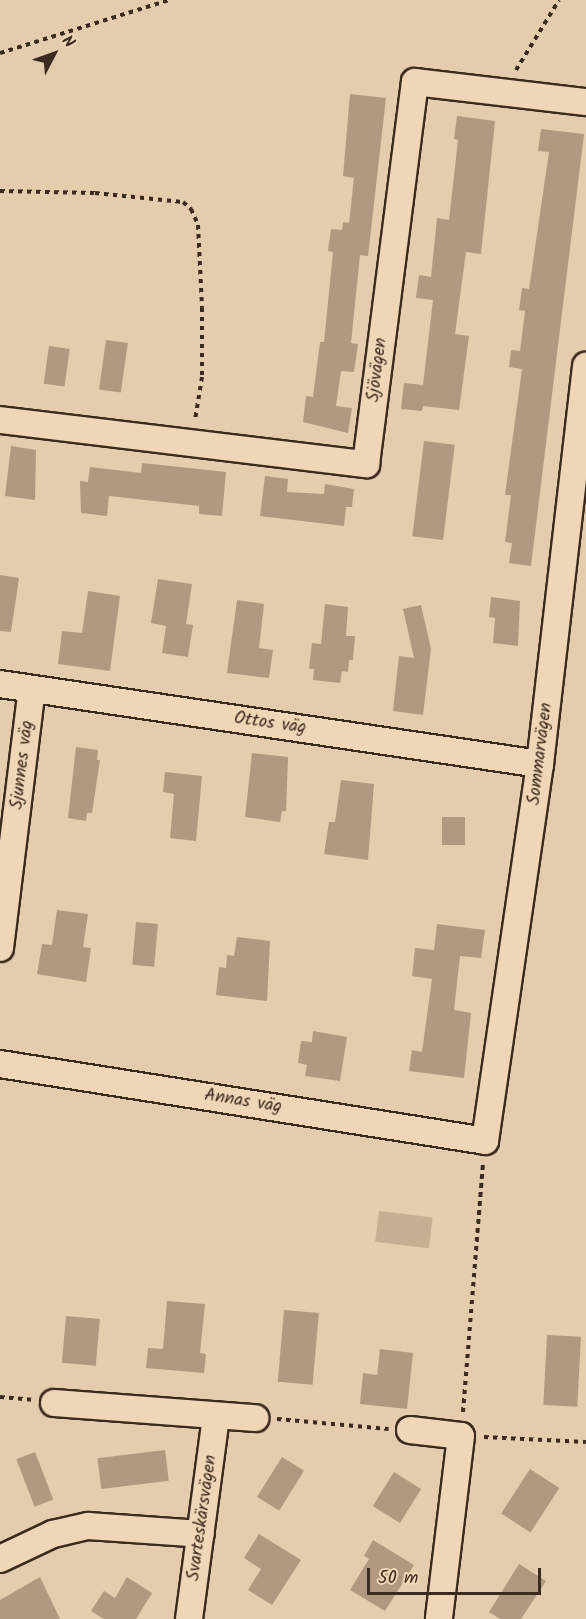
<!DOCTYPE html>
<meta charset="utf-8">
<style>
body{margin:0}
#map{position:relative;width:586px;height:1619px;overflow:hidden;background:#e4ccae;font-family:Kalam,sans-serif}
div>[style]{position:absolute}
.green>*{inset:0;background:#c5ae93;transform-origin:0 0}
.building>*{inset:0;background:#b09980;transform-origin:0 0}
.path>*{height:4px;margin-top:-2px;transform-origin:0;background:repeating-linear-gradient(90deg,#3b2a1e 0 4.5px,transparent 0 9px)}
.roads{filter:drop-shadow(2px 0 #3b2a1e) drop-shadow(-2px 0 #3b2a1e) drop-shadow(0 2px #3b2a1e) drop-shadow(0 -2px #3b2a1e)}
.street>*{height:26px;margin:-13px;padding:0 13px;transform-origin:13px;border-radius:13px;background:#efd6b7}
span{translate:-50% -50%;white-space:nowrap;text-align:center;line-height:1.15;-webkit-text-stroke:4.5px #efd6b7;paint-order:stroke}
.street-label{font-size:18px;color:#3b2a1e}
.north{position:absolute;left:24px;top:24px;width:60px;height:60px;-webkit-text-stroke:4px #efd6b7;paint-order:stroke;rotate:49deg;font-size:16px;font-weight:700;line-height:24px;text-align:center;color:#3b2a1e}
.north::after{content:'';display:block;margin:auto;width:21px;height:27px;background:#3b2a1e;clip-path:polygon(50% 0,100% 100%,50% 72%,0 100%)}
.scale{position:absolute;left:367px;top:1568px;width:174px;height:27px;box-sizing:border-box;border:3px solid #3b2a1e;border-top:0;padding-left:8px;font-size:18px;line-height:21px;white-space:nowrap;color:#3b2a1e;-webkit-text-stroke:4px #efd6b7;paint-order:stroke}
</style>
<div id="map">
<div class="green">
<i style="left:379px;top:1211px;width:54px;height:31px;rotate:7deg"></i>
</div>
<div class="building">
<i style="clip-path:polygon(350px 94px,386px 98px,368px 256px,360px 255px,351px 343px,358px 344px,354px 372px,341px 371px,336px 406px,352px 408px,348px 433px,303px 422px,306px 396px,313px 397px,320px 342px,324px 342px,333px 252px,328px 251px,331px 229px,342px 230px,343px 222px,349px 223px,354px 178px,343px 176px)"></i>
<i style="clip-path:polygon(457px 116px,495px 121px,481px 254px,466px 252px,455px 334px,469px 336px,459px 410px,423px 406px,422px 411px,401px 409px,404px 383px,423px 385px,433px 300px,416px 298px,419px 275px,431px 277px,437px 218px,449px 220px,458px 140px,454px 139px)"></i>
<i style="clip-path:polygon(541px 129px,584px 134px,531px 566px,509px 563px,512px 543px,505px 542px,511px 495px,505px 495px,522px 369px,509px 367px,511px 350px,520px 351px,525px 311px,519px 310px,522px 288px,529px 289px,549px 152px,538px 151px)"></i>
<i style="left:106px;top:340px;width:22px;height:50px;rotate:8deg"></i>
<i style="left:49px;top:346px;width:21px;height:38px;rotate:8deg"></i>
<i style="left:424px;top:441px;width:31px;height:96px;rotate:7deg"></i>
<i style="clip-path:polygon(11px 446px,36px 450px,35px 500px,5px 496px)"></i>
<i style="clip-path:polygon(142px 463px,226px 472px,222px 516px,199px 514px,199px 506px,109px 496px,107px 516px,81px 513px,80px 481px,88px 482px,90px 467px,141px 473px)"></i>
<i style="clip-path:polygon(265px 476px,288px 479px,287px 492px,324px 494px,325px 484px,354px 489px,352px 507px,346px 507px,344px 526px,260px 516px)"></i>
<i style="clip-path:polygon(0 575px,19px 578px,11px 632px,0 631px)"></i>
<i style="clip-path:polygon(158px 579px,192px 584px,186px 624px,193px 625px,188px 657px,162px 653px,166px 626px,151px 623px)"></i>
<i style="clip-path:polygon(88px 591px,120px 596px,110px 671px,58px 664px,62px 631px,82px 633px)"></i>
<i style="clip-path:polygon(491px 597px,520px 601px,518px 646px,493px 643px,495px 618px,489px 617px)"></i>
<i style="clip-path:polygon(237px 600px,264px 604px,259px 648px,273px 650px,269px 678px,227px 673px)"></i>
<i style="clip-path:polygon(325px 604px,348px 607px,346px 636px,355px 636px,353px 660px,349px 660px,348px 672px,342px 671px,340px 683px,313px 680px,314px 669px,309px 669px,312px 643px,321px 644px)"></i>
<i style="clip-path:polygon(421px 605px,431px 649px,423px 715px,393px 711px,399px 656px,414px 658px,403px 609px)"></i>
<i style="clip-path:polygon(76px 747px,98px 750px,97px 760px,100px 760px,92px 813px,87px 813px,86px 821px,68px 818px)"></i>
<i style="clip-path:polygon(252px 753px,288px 757px,286px 811px,282px 811px,280px 822px,245px 817px)"></i>
<i style="clip-path:polygon(165px 772px,202px 776px,196px 841px,170px 838px,174px 794px,163px 792px)"></i>
<i style="clip-path:polygon(341px 780px,374px 784px,368px 860px,324px 854px,329px 822px,335px 822px)"></i>
<i style="left:442px;top:817px;width:23px;height:28px"></i>
<i style="clip-path:polygon(57px 910px,88px 914px,83px 947px,91px 948px,86px 982px,37px 974px,42px 944px,52px 945px)"></i>
<i style="left:136px;top:922px;width:22px;height:43px;rotate:5deg"></i>
<i style="clip-path:polygon(437px 924px,485px 930px,481px 958px,460px 956px,454px 1010px,471px 1013px,464px 1078px,409px 1071px,412px 1050px,422px 1052px,432px 979px,412px 976px,415px 948px,434px 950px)"></i>
<i style="clip-path:polygon(237px 937px,270px 941px,267px 1001px,216px 995px,219px 967px,226px 968px,227px 955px,234px 956px)"></i>
<i style="clip-path:polygon(313px 1031px,347px 1037px,340px 1081px,305px 1076px,307px 1065px,298px 1063px,301px 1041px,312px 1042px)"></i>
<i style="clip-path:polygon(167px 1301px,205px 1304px,200px 1353px,206px 1354px,204px 1373px,146px 1368px,148px 1348px,163px 1349px)"></i>
<i style="left:284px;top:1310px;width:35px;height:72px;rotate:5deg"></i>
<i style="left:66px;top:1316px;width:34px;height:47px;rotate:5deg"></i>
<i style="left:547px;top:1335px;width:34px;height:70px;rotate:3deg"></i>
<i style="clip-path:polygon(380px 1349px,413px 1353px,407px 1409px,360px 1404px,363px 1373px,377px 1375px)"></i>
<i style="left:165px;top:1450px;width:31px;height:68px;rotate:83deg"></i>
<i style="left:35px;top:1452px;width:51px;height:20px;rotate:69deg"></i>
<i style="left:282px;top:1457px;width:26px;height:47px;rotate:32deg"></i>
<i style="left:530px;top:1469px;width:35px;height:53px;rotate:33deg"></i>
<i style="left:394px;top:1472px;width:32px;height:40px;rotate:32deg"></i>
<i style="clip-path:polygon(259px 1534px,301px 1560px,272px 1605px,248px 1590px,261px 1569px,244px 1558px)"></i>
<i style="clip-path:polygon(373px 1540px,414px 1565px,385px 1611px,350px 1590px,369px 1559px,364px 1556px)"></i>
<i style="clip-path:polygon(519px 1564px,546px 1581px,521px 1619px,500px 1619px,489px 1612px)"></i>
<i style="clip-path:polygon(40px 1577px,60px 1619px,0 1619px,0 1600px)"></i>
<i style="clip-path:polygon(127px 1577px,152px 1593px,136px 1619px,104px 1619px,91px 1611px,104px 1591px,115px 1598px)"></i>
</div>
<div class="path">
<i style="left:0;top:53px;width:177px;rotate:-17.4deg"></i>
<i style="left:516px;top:70px;width:82px;rotate:-58.4deg"></i>
<i style="left:0;top:191px;width:95px;rotate:1.2deg"></i>
<i style="left:95px;top:193px;width:88px;rotate:5.8deg"></i>
<i style="left:183px;top:202px;width:11px;rotate:41deg"></i>
<i style="left:191px;top:209px;width:17px;rotate:66deg"></i>
<i style="left:198px;top:225px;width:83px;rotate:87.2deg"></i>
<i style="left:202px;top:308px;width:69px;rotate:90deg"></i>
<i style="left:202px;top:377px;width:44px;rotate:99.2deg"></i>
<i style="left:0;top:1397px;width:32px;rotate:5deg"></i>
<i style="left:463px;top:1412px;width:250px;rotate:-85.4deg"></i>
<i style="left:277px;top:1419px;width:112px;rotate:5.1deg"></i>
<i style="left:484px;top:1437px;width:102px;rotate:2.8deg"></i>
</div>
<div class="roads">
<div class="street">
<i style="left:0;top:420px;width:369px;rotate:6.9deg"></i>
<i style="left:366px;top:464px;width:385px;rotate:-82.7deg"></i>
<i style="left:415px;top:82px;width:172px;rotate:6.7deg"></i>
<i style="left:0;top:684px;width:546px;rotate:8.43deg"></i>
<i style="left:0;top:948px;width:261px;rotate:-83deg"></i>
<i style="left:0;top:1064px;width:491px;rotate:9deg"></i>
<i style="left:485px;top:1141px;width:381px;rotate:-81.7deg"></i>
<i style="left:540px;top:764px;width:401px;rotate:-83.4deg"></i>
<i style="left:54px;top:1403px;width:202px;rotate:4.3deg"></i>
<i style="left:410px;top:1430px;width:51px;rotate:6.7deg"></i>
<i style="left:461px;top:1436px;width:184px;rotate:96.9deg"></i>
<i style="left:0;top:1559px;width:59px;rotate:-25.3deg"></i>
<i style="left:53px;top:1534px;width:36px;rotate:-13deg"></i>
<i style="left:88px;top:1526px;width:113px;rotate:4deg"></i>
<i style="left:189px;top:1619px;width:204px;rotate:-82.4deg"></i>
</div>
</div>
<div class="street-label">
<span style="left:378px;top:370px;rotate:-83deg">Sjövägen</span>
<span style="left:270px;top:724px;rotate:8deg">Ottos väg</span>
<span style="left:541px;top:754px;rotate:-83deg">Sommarvägen</span>
<span style="left:23px;top:765px;rotate:-83deg">Sjunnes väg</span>
<span style="left:243px;top:1102px;rotate:9deg">Annas väg</span>
<span style="left:203px;top:1518px;rotate:-82deg">Svarteskärsvägen</span>
</div>
<div class="north">N</div>
<div class="scale">50 m</div>
</div>
